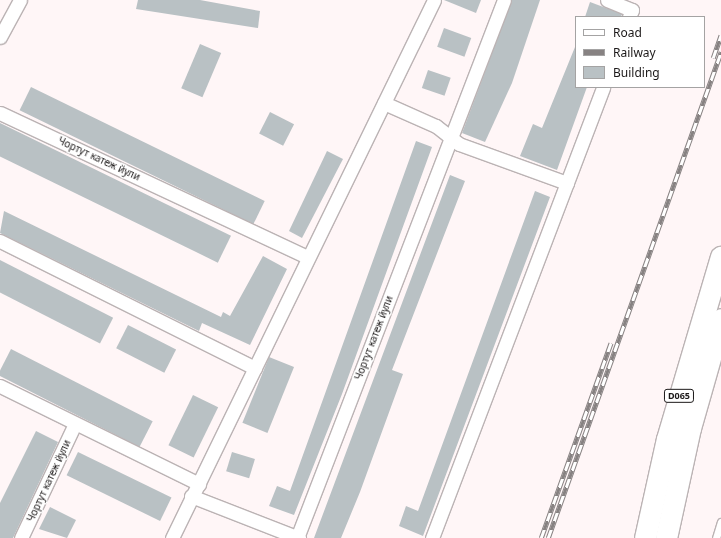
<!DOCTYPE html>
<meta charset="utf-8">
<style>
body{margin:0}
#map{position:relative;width:721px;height:538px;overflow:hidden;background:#fff6f7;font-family:"Noto Sans",sans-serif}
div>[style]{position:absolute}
.building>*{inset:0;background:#b9c1c4;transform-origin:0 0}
.roads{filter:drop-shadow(1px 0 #bbb3b4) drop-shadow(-1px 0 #bbb3b4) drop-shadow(0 1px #bbb3b4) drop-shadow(0 -1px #bbb3b4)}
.service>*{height:7px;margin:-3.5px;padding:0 3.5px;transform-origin:3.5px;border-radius:3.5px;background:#fff}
.minor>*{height:13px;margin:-6.5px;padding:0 6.5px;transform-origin:6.5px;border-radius:6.5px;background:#fff}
.primary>*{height:21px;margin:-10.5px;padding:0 10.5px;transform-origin:10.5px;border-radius:10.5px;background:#fff}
.rail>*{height:4.5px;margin-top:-2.25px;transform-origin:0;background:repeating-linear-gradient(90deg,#fff 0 9px,#878282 0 18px);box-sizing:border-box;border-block:1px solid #878282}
span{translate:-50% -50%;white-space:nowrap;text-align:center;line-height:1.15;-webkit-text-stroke:3px #fff;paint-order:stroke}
.shield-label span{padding:1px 3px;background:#fff;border:1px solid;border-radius:3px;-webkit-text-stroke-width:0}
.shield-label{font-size:9px;color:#1c1919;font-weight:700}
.street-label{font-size:10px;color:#1c1919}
.legend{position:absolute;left:575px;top:16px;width:130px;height:72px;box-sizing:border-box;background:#fff;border:1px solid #a4a3a3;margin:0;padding:5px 7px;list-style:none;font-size:12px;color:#1c1919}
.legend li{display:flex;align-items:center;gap:8px;height:20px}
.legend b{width:20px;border:1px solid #a4a3a3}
</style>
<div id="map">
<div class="building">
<i style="clip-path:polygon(138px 0,200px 0,260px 11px,258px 28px,136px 9px)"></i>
<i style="clip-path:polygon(444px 0,481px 0,476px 13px)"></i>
<i style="clip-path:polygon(512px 0,540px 0,512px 83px,485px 142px,462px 133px)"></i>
<i style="clip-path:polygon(590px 2px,622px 14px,621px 17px,585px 17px)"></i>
<i style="left:444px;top:28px;width:29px;height:20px;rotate:20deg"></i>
<i style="left:200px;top:44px;width:23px;height:48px;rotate:23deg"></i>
<i style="clip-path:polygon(575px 47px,576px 87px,587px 87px,557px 170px,520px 156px,533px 124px,542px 128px)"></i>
<i style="left:428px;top:70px;width:24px;height:19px;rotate:19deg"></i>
<i style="left:31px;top:87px;width:260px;height:26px;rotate:26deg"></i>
<i style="left:270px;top:112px;width:27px;height:24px;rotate:27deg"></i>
<i style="left:0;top:123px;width:257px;height:30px;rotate:26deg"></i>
<i style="clip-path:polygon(416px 141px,432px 147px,342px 394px,294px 515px,269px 506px,277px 486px,290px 491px)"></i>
<i style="clip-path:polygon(327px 151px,343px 159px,302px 238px,289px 231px)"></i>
<i style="clip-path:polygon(450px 175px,465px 181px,392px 370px,403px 374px,360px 492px,341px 538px,314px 538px)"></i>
<i style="clip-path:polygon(535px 191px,550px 197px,423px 536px,399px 526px,406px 506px,418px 511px)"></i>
<i style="clip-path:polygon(4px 211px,221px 317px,223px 312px,230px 316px,263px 256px,287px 269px,250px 345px,202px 323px,199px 331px,0 233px)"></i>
<i style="left:0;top:260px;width:127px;height:29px;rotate:27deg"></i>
<i style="left:128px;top:325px;width:54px;height:26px;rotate:27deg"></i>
<i style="left:11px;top:349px;width:159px;height:29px;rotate:27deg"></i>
<i style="left:269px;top:357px;width:27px;height:71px;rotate:22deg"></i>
<i style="left:193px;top:395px;width:28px;height:56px;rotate:26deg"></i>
<i style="clip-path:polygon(36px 431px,58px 442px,13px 538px,0 538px,0 503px)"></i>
<i style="left:78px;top:452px;width:104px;height:26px;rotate:26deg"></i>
<i style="left:232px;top:452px;width:24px;height:20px;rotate:17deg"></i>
<i style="clip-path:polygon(50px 507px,76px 520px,67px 538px,39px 529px)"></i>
</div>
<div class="roads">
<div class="service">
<i style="left:716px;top:538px;width:17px;rotate:-73deg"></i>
</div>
<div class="minor">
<i style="left:607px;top:0;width:27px;rotate:22deg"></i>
<i style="left:632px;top:10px;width:8px;rotate:113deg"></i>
<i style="left:0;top:37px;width:42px;rotate:-61.6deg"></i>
<i style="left:384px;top:103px;width:57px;rotate:23.9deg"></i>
<i style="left:436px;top:126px;width:29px;rotate:38deg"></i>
<i style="left:459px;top:144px;width:115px;rotate:19.9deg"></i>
<i style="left:0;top:113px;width:339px;rotate:25.1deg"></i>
<i style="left:0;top:241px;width:285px;rotate:26.5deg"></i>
<i style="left:0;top:386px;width:222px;rotate:26.2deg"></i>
<i style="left:191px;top:496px;width:116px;rotate:21.3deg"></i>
<i style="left:21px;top:538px;width:126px;rotate:-64.7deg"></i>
<i style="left:172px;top:538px;width:598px;rotate:-64.03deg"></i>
<i style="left:297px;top:538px;width:576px;rotate:-68.96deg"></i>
<i style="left:432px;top:538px;width:482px;rotate:-69.2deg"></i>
</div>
<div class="primary">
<i style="left:645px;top:538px;width:101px;rotate:-77.5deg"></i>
<i style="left:667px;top:439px;width:190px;rotate:-73.5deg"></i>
<i style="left:666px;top:538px;width:113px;rotate:-77.7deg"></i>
<i style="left:690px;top:428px;width:113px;rotate:-74.1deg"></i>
</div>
</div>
<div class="rail">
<i style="left:713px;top:58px;width:24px;rotate:-71deg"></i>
<i style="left:541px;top:538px;width:207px;rotate:-70.3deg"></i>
<i style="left:548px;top:538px;width:516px;rotate:-70.41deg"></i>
</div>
<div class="shield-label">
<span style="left:679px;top:396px">D065</span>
</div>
<div class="street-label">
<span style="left:99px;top:159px;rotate:25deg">Чортут катеж йули</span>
<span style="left:374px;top:338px;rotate:-69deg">Чортут катеж йули</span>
<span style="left:49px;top:481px;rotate:-65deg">Чортут катеж йули</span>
</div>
<ul class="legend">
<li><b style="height:5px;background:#fff"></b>Road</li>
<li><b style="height:5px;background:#878282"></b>Railway</li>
<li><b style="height:11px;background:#b9c1c4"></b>Building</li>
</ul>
</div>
